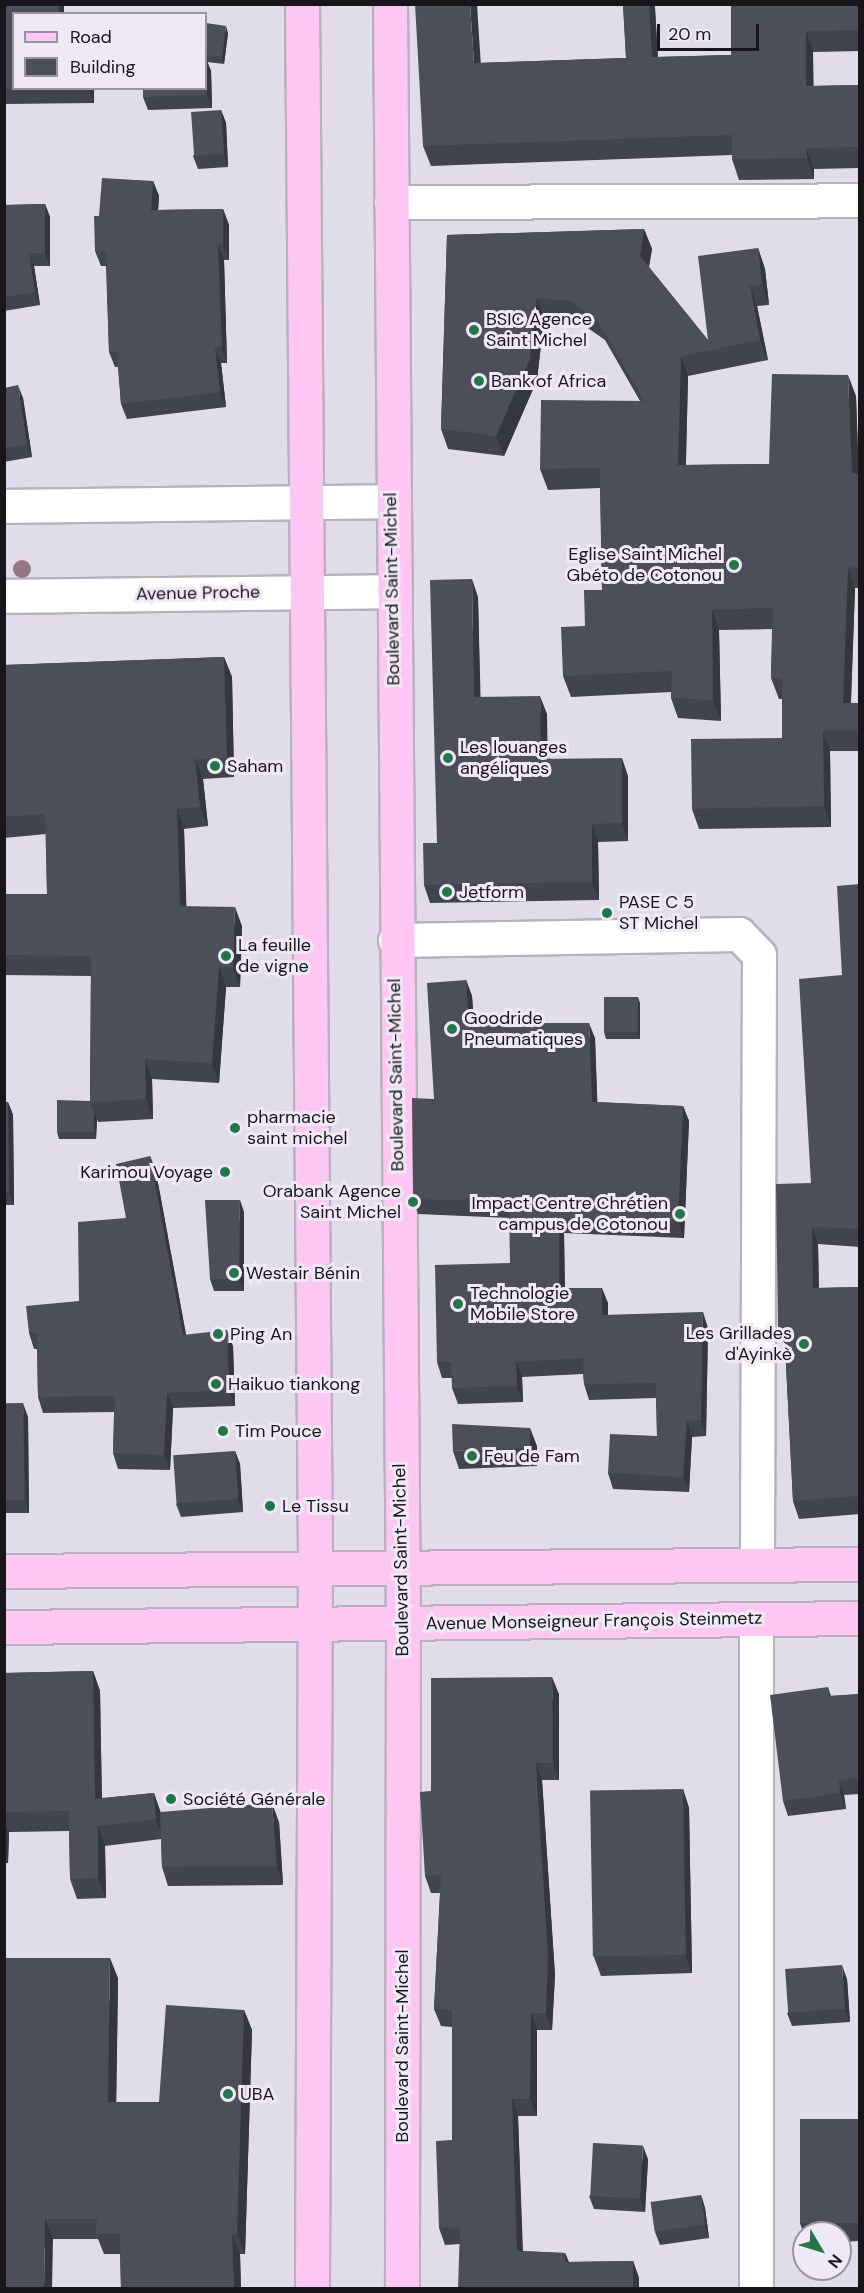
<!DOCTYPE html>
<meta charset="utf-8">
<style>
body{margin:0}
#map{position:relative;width:864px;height:2293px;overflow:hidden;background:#e1dce9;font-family:"DM Sans",sans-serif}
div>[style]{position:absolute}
.roads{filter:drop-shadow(2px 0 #b6b1bd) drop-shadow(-2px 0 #b6b1bd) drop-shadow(0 2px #b6b1bd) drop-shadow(0 -2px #b6b1bd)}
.minor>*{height:33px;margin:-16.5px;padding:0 16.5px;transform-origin:16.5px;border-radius:16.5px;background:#fff}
.major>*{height:33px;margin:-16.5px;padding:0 16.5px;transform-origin:16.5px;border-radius:16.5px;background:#fec6f2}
.trees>*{width:18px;height:18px;margin:-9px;border-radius:50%;background:#987585}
.wall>*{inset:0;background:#41434d}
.shaded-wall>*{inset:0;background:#35373e;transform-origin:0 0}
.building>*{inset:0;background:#4c4e59;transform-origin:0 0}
.dots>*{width:16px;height:16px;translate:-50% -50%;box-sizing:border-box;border:3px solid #efe9f6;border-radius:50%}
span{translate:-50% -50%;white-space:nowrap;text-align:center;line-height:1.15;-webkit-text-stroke:6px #efe9f6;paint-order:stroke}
.poi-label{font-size:18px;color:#18161b}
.left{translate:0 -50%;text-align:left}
.right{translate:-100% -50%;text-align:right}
.street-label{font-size:18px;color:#18161b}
.frame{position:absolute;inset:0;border:6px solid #18161b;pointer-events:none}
.legend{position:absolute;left:12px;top:12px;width:195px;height:78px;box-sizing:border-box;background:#efe9f6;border:2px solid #99959e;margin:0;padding:8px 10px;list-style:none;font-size:18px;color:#18161b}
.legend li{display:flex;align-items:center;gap:12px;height:30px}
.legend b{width:30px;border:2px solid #99959e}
.north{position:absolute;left:792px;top:2221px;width:60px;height:60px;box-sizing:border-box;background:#efe9f6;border:2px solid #99959e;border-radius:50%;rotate:128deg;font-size:16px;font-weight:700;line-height:24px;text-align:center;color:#18161b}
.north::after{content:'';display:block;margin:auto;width:21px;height:27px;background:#227749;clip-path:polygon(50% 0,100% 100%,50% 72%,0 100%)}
.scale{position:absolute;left:657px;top:24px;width:102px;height:27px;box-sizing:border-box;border:3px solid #18161b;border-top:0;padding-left:8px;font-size:18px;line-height:21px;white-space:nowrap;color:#18161b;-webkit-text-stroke:4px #efe9f6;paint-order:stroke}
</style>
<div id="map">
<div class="roads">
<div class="minor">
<i style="left:391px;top:202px;width:469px;rotate:-0.2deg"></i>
<i style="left:4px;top:506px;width:387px;rotate:-0.7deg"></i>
<i style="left:4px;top:596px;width:388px;rotate:-0.7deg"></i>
<i style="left:395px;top:940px;width:344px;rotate:-1deg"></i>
<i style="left:739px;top:934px;width:29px;rotate:46deg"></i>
<i style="left:759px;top:955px;width:610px;rotate:90.19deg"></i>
<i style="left:756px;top:2288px;width:669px;rotate:-90deg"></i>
</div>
<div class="major">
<i style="left:302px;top:4px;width:1564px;rotate:89.52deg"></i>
<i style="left:315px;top:1568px;width:720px;rotate:90.24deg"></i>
<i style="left:390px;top:4px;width:1619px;rotate:89.54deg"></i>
<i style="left:403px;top:1623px;width:665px;rotate:90.09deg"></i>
<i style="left:4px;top:1571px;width:856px;rotate:-0.47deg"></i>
<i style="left:4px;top:1627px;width:856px;rotate:-0.6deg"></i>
</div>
</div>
<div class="trees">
<i style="left:22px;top:569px"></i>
</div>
<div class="wall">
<i style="clip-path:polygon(4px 4px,64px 4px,64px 14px,14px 88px,94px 88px,94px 103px,4px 104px)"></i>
<i style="clip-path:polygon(623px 4px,654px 4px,655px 8px,658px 57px,731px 55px,860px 4px,860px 51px,813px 52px,813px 86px,860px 85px,860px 168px,814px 169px,814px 179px,739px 180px,732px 159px,732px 155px,431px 166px,423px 146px,480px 63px,626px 58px)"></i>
<i style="clip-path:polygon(206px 23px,228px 33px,224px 64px,207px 62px,211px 71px,212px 108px,148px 110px,143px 97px,206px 88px)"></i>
<i style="clip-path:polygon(221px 110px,226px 123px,228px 167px,198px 169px,193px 156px)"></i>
<i style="clip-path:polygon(153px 181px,159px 196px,158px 210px,223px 209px,229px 225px,229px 260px,224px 260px,227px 363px,221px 363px,226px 407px,127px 419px,121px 404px,118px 367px,115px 367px,109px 352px,106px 266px,101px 266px,95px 251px,99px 216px)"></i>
<i style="clip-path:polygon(45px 204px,50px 217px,50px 266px,34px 266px,40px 305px,4px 311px,4px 205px)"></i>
<i style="clip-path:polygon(644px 229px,652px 249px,649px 267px,708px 340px,758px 248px,765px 269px,769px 305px,757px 306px,768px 360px,688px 376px,686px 465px,769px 464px,856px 396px,859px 474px,860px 474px,860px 588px,855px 588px,851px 703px,860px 703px,860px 751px,830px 751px,831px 827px,699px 829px,692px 809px,782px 738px,782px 699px,779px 699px,771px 678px,772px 629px,719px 630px,721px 721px,678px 718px,671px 698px,671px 692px,571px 697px,563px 676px,585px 626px,602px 590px,600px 488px,548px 490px,540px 469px,640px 401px,605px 340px,578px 321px,544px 318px,537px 380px,504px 456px,448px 449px,441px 429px,447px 235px)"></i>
<i style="clip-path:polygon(4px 388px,23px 398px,32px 457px,4px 462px)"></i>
<i style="clip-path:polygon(478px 597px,480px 697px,547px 714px,547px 758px,628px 776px,628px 841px,598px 842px,599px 900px,430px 903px,424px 885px,437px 843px)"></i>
<i style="clip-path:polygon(224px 657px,232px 677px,234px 777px,203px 779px,208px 826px,184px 829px,186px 906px,242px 926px,240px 987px,226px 987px,219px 1083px,152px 1079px,153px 1119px,98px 1122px,97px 1119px,96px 1139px,59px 1139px,57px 1132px,90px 1101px,91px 976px,4px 975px,4px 894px,47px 894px,46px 834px,4px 838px,4px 665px)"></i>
<i style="clip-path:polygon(860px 884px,860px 1247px,818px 1244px,819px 1288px,860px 1287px,860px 1514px,799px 1519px,793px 1501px,785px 1345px,778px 1327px,811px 1183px,842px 975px)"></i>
<i style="clip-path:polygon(466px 980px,472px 996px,474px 1023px,595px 1038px,597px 1102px,683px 1106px,689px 1121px,684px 1238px,564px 1233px,565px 1288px,608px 1303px,608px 1315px,708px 1328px,706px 1436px,692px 1437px,689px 1492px,613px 1489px,608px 1473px,657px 1436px,656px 1398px,589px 1400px,584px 1384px,583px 1374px,522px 1377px,523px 1402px,458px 1404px,452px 1388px,452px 1378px,442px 1378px,437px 1362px,510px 1263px,510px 1218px,418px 1214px,413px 1199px,434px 1099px)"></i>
<i style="clip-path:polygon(638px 997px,640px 1004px,640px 1039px,606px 1039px,604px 1032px)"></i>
<i style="clip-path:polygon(4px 1102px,8px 1102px,13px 1115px,14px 1205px,4px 1205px)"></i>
<i style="clip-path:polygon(150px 1156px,156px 1172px,186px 1335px,233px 1346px,235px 1406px,173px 1408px,170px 1470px,118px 1469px,113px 1453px,114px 1412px,43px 1413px,38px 1397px,37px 1349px,34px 1349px,29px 1333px,79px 1301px,126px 1218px)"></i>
<i style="clip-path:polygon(244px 1212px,244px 1291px,214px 1291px,210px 1279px)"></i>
<i style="clip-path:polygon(4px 1404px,28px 1417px,29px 1513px,4px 1513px)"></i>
<i style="clip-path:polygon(537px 1446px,537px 1466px,459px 1469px,453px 1451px)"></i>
<i style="clip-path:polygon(235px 1451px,240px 1464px,243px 1512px,181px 1517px,176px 1504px)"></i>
<i style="clip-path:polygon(93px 1671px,100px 1691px,102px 1798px,154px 1793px,160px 1812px,279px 1822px,283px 1885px,168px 1886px,162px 1867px,161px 1839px,105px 1846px,106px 1898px,77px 1899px,70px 1879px,69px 1831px,9px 1832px,8px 1863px,4px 1863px,4px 1673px)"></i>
<i style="clip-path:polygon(828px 1687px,831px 1696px,860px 1694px,860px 1794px,844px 1795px,846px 1809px,788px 1816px,783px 1801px)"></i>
<i style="clip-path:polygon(559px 1694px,559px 1780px,542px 1780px,555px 1975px,552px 2030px,537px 2030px,537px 2116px,518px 2116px,523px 2251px,565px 2253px,569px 2262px,633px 2261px,639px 2278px,460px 2244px,445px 2245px,439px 2228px,452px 2140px,452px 2027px,441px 2026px,434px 2009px,440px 1893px,431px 1893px,425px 1876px,431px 1791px)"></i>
<i style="clip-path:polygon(683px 1789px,689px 1808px,692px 1973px,601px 1976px,594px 1957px)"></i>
<i style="clip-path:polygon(118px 1978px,116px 2102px,159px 2102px,244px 2010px,252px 2030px,245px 2254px,240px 2254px,241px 2289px,121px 2289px,120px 2254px,104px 2254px,98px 2239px,53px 2239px,4px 2289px)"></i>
<i style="clip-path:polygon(847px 1979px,850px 2022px,792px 2026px,787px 2013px)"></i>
<i style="clip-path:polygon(860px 2119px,860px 2241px,840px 2242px,840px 2233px,804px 2233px,804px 2235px,800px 2223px)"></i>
<i style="clip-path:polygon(648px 2159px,645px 2212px,594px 2209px,589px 2196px)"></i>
<i style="clip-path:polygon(701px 2195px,705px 2208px,709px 2238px,660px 2245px,655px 2232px)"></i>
</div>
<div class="shaded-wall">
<i style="left:59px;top:4px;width:5px;height:10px"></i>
<i style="clip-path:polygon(470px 4px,477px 4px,482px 83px,474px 63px)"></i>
<i style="clip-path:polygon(649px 4px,654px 4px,655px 8px,659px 78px,652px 57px)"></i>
<i style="clip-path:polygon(226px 26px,228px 33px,224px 64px,222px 57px)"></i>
<i style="clip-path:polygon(806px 31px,813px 52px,814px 106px,806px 86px)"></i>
<i style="clip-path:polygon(206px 58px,211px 71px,212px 108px,207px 95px)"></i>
<i style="clip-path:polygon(88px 88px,94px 88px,94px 103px)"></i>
<i style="clip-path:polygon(221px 110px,226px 123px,228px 167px,224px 154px)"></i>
<i style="clip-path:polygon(806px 148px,814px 169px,814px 179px,807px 158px)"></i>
<i style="clip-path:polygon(153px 181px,159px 196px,157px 226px,151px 210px)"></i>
<i style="clip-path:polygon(45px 204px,50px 217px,50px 266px,45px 253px)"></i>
<i style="clip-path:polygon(223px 209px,229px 225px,229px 260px,223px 245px)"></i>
<i style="clip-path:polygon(644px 229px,652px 249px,647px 277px,640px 256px)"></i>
<i style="clip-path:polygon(218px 245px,224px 260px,227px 363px,222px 347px)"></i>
<i style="clip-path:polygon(758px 248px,765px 269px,769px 305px,762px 284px)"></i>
<i style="clip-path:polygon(29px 253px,34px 266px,40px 305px,35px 292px)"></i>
<i style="clip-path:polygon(750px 286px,757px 306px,768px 360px,760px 340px)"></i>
<i style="clip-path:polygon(537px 298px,544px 318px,537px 380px,504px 456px,496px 436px)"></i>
<i style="clip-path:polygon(215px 348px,221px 363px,226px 407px,220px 392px)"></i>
<i style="clip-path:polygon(681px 356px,688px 376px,685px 486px,678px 465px)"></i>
<i style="clip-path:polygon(848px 375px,856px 396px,859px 493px,852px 473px)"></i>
<i style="clip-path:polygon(18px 385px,23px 398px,32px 457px,27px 444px)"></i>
<i style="clip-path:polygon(848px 567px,855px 588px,850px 724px,843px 703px)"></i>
<i style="clip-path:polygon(472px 579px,478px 597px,481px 715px,474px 697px)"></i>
<i style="clip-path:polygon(712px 610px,719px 630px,721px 721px,713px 700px)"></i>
<i style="clip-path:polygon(224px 657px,232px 677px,234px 777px,227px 758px)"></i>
<i style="clip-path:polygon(540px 696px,547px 714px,548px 776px,541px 759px)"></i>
<i style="clip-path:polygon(823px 731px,830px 751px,831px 827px,824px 806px)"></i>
<i style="clip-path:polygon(622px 758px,628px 776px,628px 841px,622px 823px)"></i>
<i style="clip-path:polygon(195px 759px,203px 779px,208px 826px,200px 807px)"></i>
<i style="clip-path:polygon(177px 809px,184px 829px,187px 925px,180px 906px)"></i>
<i style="clip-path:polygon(592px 824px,598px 842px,599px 900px,592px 882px)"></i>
<i style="clip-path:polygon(235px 907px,242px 926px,240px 987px,233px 967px)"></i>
<i style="clip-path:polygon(219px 967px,226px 987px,219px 1083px,212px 1063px)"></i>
<i style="clip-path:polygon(466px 980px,472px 996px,475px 1039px,469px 1023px)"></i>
<i style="clip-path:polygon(638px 997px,640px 1004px,640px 1039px,637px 1032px)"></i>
<i style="clip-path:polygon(589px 1023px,595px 1038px,598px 1118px,592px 1102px)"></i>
<i style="clip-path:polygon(145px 1059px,152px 1079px,153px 1119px,146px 1099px)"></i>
<i style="clip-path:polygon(8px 1102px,13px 1115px,14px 1205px,9px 1192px)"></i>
<i style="clip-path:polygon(683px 1106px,689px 1121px,684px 1238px,678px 1222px)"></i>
<i style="clip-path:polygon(94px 1112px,97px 1119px,96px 1139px,94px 1132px)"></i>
<i style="clip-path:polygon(150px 1156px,156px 1172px,189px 1351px,183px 1335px)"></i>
<i style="clip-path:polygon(240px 1200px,244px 1212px,244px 1291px,239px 1279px)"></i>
<i style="clip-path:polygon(559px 1218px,564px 1233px,565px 1304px,559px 1288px)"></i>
<i style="clip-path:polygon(812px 1227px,818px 1244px,819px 1305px,813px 1288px)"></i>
<i style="clip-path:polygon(602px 1288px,608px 1303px,608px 1330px,602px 1315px)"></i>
<i style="clip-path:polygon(703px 1312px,708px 1328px,706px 1436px,701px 1420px)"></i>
<i style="clip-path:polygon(227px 1330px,233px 1346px,235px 1406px,229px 1390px)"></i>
<i style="clip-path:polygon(516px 1362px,522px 1377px,523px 1402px,517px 1386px)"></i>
<i style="clip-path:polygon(167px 1393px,173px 1408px,170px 1470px,164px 1455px)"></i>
<i style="clip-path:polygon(23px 1403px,28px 1417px,29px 1513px,25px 1500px)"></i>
<i style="clip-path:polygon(687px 1421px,692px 1437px,689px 1492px,683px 1477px)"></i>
<i style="clip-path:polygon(530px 1428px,537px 1446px,537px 1466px,530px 1448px)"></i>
<i style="clip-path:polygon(235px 1451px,240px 1464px,243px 1512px,238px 1499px)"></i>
<i style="clip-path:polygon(93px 1671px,100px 1691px,102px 1819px,95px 1799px)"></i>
<i style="clip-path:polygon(552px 1677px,559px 1694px,559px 1780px,553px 1763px)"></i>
<i style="clip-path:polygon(536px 1763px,542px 1780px,555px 1975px,552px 2030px,546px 2013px)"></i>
<i style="clip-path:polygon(839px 1780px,844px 1795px,846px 1809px,840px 1793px)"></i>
<i style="clip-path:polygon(683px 1789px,689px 1808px,692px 1973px,685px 1955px)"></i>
<i style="clip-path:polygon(154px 1793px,161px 1813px,163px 1839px,156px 1819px)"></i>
<i style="clip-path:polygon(272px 1803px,279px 1822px,283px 1885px,277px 1866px)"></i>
<i style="clip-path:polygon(4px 1821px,9px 1832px,8px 1863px,4px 1853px)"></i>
<i style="clip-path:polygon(98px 1826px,105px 1846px,106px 1898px,98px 1878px)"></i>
<i style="clip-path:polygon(110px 1958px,118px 1978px,116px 2122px,108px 2102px)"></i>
<i style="clip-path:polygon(842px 1965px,847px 1979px,850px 2022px,845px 2009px)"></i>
<i style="clip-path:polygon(244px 2010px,252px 2030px,245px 2254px,237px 2234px)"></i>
<i style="clip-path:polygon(531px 2013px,537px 2030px,537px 2116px,530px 2099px)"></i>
<i style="clip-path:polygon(512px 2099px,518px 2116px,523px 2268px,517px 2251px)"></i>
<i style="clip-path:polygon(643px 2146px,648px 2159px,645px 2212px,640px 2199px)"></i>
<i style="clip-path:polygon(701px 2195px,705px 2208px,709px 2238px,705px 2225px)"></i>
<i style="clip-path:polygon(45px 2219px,53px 2239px,52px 2289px,44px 2289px)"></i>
<i style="clip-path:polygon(232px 2234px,240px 2254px,241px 2289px,234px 2289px)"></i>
<i style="clip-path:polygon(565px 2253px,572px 2270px,565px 2262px)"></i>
<i style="clip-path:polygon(633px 2261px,639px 2278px,639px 2289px,633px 2289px)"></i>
</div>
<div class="building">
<i style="clip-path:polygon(4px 4px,59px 4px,59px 14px,14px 14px,14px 88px,45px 88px,4px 89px)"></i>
<i style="clip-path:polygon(415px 4px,470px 4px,474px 63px,626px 58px,623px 4px,649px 4px,652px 57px,731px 55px,731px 4px,860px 4px,860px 30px,806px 31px,806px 86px,860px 85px,860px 147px,806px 148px,807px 158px,732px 159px,732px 135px,423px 146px)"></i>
<i style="clip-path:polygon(206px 23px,226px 26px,222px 57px,206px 55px)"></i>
<i style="clip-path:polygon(206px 58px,207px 95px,143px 97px,143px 88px,206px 88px)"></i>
<i style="left:221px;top:110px;width:44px;height:30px;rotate:86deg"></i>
<i style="clip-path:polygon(102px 178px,153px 181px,151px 210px,223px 209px,223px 245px,218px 245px,222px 347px,215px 348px,220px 392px,121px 404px,117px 352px,109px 352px,106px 250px,95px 251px,94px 216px,99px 216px)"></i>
<i style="clip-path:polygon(45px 204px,45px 253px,29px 253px,35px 292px,4px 297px,4px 205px)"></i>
<i style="clip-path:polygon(644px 229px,640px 256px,708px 340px,698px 256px,758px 248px,762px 284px,750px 286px,760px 340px,681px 356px,678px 465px,769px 464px,772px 374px,848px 375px,852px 473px,860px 474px,860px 568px,848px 567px,843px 703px,860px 703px,860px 730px,823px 731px,824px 806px,692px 809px,691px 739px,782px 738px,782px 678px,771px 678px,773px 608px,712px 610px,713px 700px,671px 698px,672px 671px,563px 676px,561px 627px,585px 626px,584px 590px,602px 590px,600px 468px,540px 469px,541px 400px,644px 401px,597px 320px,571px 301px,537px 298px,530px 359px,496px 436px,441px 429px,447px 235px)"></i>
<i style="clip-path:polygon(18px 385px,27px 444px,4px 448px,4px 388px)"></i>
<i style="clip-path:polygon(472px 579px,474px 697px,540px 696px,541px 759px,622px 758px,622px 823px,592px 824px,592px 882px,424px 885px,423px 843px,437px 843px,430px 580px)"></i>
<i style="clip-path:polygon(224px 657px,227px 758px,195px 759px,200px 807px,177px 809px,180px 906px,235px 907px,233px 967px,219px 967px,212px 1063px,145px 1059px,146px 1099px,90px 1102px,91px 956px,4px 955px,4px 894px,47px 894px,45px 814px,4px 817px,4px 665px)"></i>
<i style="clip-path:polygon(860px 884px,860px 1229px,812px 1227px,813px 1288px,860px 1287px,860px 1496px,793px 1501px,784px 1327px,778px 1327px,776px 1184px,811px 1183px,799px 979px,842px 975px,837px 886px)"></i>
<i style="clip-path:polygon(466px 980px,469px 1023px,589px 1023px,592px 1102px,683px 1106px,678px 1222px,559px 1218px,559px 1288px,602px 1288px,602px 1315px,703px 1312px,701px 1420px,687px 1421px,683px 1477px,608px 1473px,610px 1434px,657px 1436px,656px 1383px,584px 1384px,583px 1358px,516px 1362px,517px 1386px,452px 1388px,451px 1362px,437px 1362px,435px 1265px,510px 1263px,509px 1202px,413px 1199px,412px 1098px,434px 1099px,427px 983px)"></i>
<i style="left:604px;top:997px;width:34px;height:35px"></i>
<i style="clip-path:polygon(57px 1100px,90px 1101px,94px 1112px,94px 1132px,57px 1132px)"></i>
<i style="clip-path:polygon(4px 1102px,8px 1102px,9px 1192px,4px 1192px)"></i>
<i style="clip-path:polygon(150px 1156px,183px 1335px,227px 1330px,229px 1390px,167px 1393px,164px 1455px,113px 1453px,115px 1396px,38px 1397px,37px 1333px,29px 1333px,26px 1306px,79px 1301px,78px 1222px,126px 1218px,116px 1164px)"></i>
<i style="clip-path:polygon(205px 1200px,240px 1200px,239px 1279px,210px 1279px)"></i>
<i style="left:23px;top:1403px;width:97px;height:19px;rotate:89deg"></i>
<i style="clip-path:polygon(452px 1424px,530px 1428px,530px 1448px,453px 1451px)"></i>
<i style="left:235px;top:1451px;width:48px;height:62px;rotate:86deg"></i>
<i style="clip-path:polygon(93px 1671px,95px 1799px,154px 1793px,156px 1819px,98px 1826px,98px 1878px,70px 1879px,69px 1811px,4px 1812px,4px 1673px)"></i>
<i style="clip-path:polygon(552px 1677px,553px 1763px,536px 1763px,548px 1957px,546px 2013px,531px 2013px,530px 2099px,512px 2099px,517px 2251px,565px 2253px,565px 2262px,633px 2261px,633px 2289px,458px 2289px,460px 2227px,439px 2228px,436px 2141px,452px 2140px,452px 2010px,434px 2009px,441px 1875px,425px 1876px,420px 1792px,431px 1791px,431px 1678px)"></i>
<i style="clip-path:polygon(828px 1687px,829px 1696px,860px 1694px,860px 1778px,839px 1780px,840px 1793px,783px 1801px,770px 1695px)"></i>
<i style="left:683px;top:1789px;width:166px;height:93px;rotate:89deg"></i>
<i style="clip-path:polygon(272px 1803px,277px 1866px,162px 1867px,160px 1812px)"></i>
<i style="clip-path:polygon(4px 1958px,110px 1958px,108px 2102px,159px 2102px,166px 2005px,244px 2010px,237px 2234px,232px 2234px,234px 2289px,121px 2289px,120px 2234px,96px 2234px,97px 2219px,45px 2219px,44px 2289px,4px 2289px)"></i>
<i style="left:842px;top:1965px;width:44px;height:57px;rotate:86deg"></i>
<i style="left:860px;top:2119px;width:104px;height:60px;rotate:90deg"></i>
<i style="left:593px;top:2143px;width:50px;height:53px;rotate:3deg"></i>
<i style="left:701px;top:2195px;width:30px;height:51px;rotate:82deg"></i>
</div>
<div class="dots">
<i style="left:474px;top:330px;background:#227749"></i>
<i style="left:479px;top:381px;background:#227749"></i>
<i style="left:734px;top:565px;background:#227749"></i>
<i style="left:448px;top:758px;background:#227749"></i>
<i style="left:215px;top:766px;background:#227749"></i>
<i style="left:447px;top:892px;background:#227749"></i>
<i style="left:607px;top:913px;background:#227749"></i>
<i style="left:226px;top:956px;background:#227749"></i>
<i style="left:452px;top:1029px;background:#227749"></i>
<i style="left:235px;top:1128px;background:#227749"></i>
<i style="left:225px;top:1172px;background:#227749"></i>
<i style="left:413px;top:1202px;background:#227749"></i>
<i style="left:680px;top:1214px;background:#227749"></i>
<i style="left:234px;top:1273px;background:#227749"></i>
<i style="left:458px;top:1304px;background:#227749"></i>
<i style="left:218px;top:1334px;background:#227749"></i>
<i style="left:804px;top:1344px;background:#227749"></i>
<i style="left:216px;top:1384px;background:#227749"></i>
<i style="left:223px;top:1431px;background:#227749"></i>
<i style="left:472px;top:1456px;background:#227749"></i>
<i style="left:270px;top:1506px;background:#227749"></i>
<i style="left:171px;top:1799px;background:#227749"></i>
<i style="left:228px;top:2094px;background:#227749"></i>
</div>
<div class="poi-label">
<span class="left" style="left:486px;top:330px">BSIC Agence<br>Saint Michel</span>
<span class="left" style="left:491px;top:381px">Bank of Africa</span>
<span class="right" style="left:722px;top:565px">Eglise Saint Michel<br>Gbéto de Cotonou</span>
<span class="left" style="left:460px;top:758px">Les louanges<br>angéliques</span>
<span class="left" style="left:227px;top:766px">Saham</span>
<span class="left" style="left:459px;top:892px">Jetform</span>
<span class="left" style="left:619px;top:913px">PASE C 5<br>ST Michel</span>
<span class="left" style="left:238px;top:956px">La feuille<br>de vigne</span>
<span class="left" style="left:464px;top:1029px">Goodride<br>Pneumatiques</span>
<span class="left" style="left:247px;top:1128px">pharmacie<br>saint michel</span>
<span class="right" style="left:213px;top:1172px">Karimou Voyage</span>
<span class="right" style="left:401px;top:1202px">Orabank Agence<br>Saint Michel</span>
<span class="right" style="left:668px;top:1214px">Impact Centre Chrétien<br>campus de Cotonou</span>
<span class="left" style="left:246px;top:1273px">Westair Bénin</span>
<span class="left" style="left:470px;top:1304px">Technologie<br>Mobile Store</span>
<span class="left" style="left:230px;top:1334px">Ping An</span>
<span class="right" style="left:792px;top:1344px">Les Grillades<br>d'Ayinkè</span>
<span class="left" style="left:228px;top:1384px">Haikuo tiankong</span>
<span class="left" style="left:235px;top:1431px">Tim Pouce</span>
<span class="left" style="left:484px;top:1456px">Feu de Fam</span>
<span class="left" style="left:282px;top:1506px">Le Tissu</span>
<span class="left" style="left:183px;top:1799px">Société Générale</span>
<span class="left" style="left:240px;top:2094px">UBA</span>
</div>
<div class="street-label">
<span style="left:392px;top:589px;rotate:-91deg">Boulevard Saint-Michel</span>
<span style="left:198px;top:593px;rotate:-1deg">Avenue Proche</span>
<span style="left:396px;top:1075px;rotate:-91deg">Boulevard Saint-Michel</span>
<span style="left:401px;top:1560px;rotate:-91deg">Boulevard Saint-Michel</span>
<span style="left:594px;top:1621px;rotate:-1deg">Avenue Monseigneur François Steinmetz</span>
<span style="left:402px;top:2046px;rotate:-90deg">Boulevard Saint-Michel</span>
</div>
<div class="frame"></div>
<ul class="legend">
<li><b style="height:8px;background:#fec6f2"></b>Road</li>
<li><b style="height:16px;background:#4c4e59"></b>Building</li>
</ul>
<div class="north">N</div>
<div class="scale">20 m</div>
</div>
